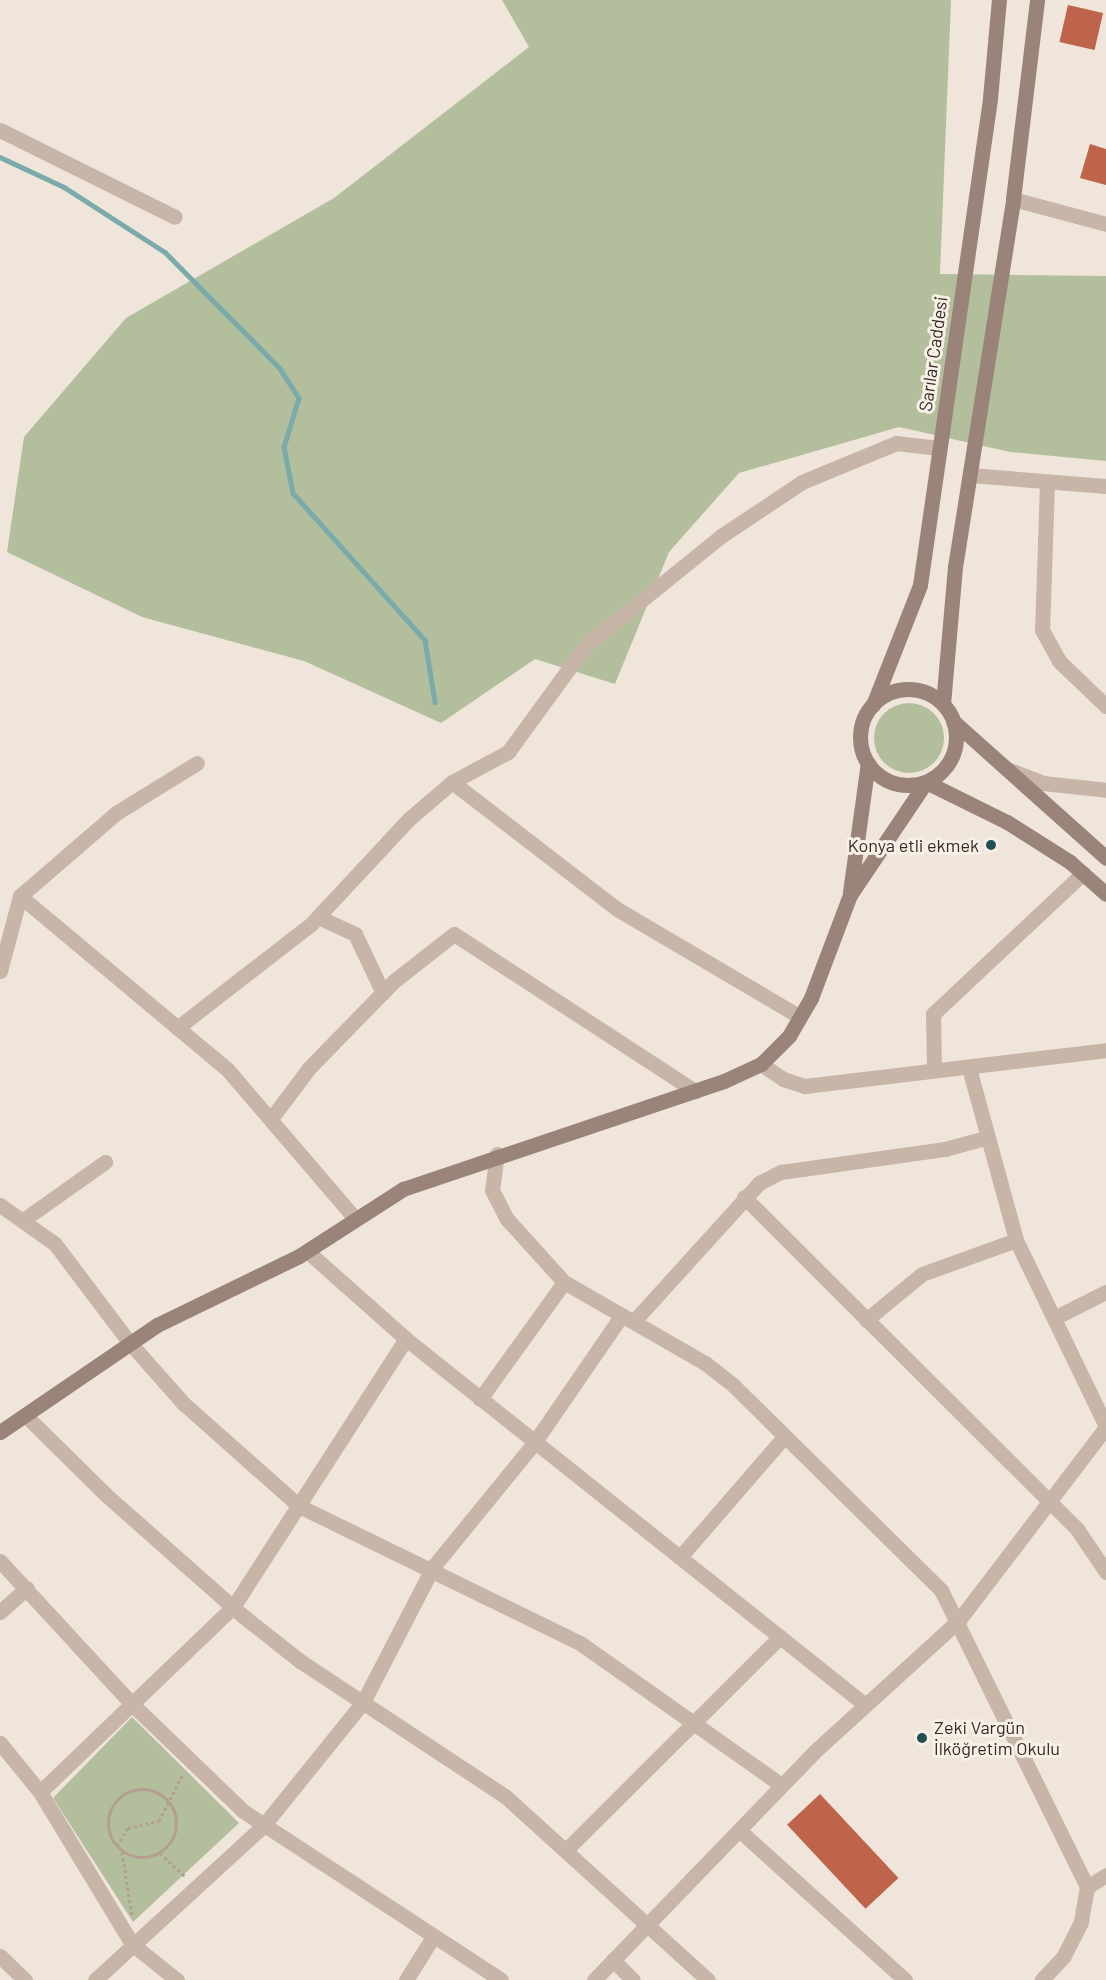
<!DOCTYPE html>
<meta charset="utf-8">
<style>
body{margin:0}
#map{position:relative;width:1106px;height:1980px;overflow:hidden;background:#f0e5da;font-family:Barlow,sans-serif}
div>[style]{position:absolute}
.green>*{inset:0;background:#b3be9c}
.round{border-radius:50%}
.stream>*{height:4.5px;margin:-2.25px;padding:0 2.25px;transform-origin:2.25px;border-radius:2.25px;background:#7baaab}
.building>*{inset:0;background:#be644a;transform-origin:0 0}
.path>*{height:3px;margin-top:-1.5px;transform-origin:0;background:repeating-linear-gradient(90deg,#b39f92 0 3px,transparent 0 6px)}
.path>.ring{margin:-1.5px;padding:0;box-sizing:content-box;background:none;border:3px solid #b39f92;border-radius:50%}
.street>*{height:15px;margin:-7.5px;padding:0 7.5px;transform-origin:7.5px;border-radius:7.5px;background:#c7b5a7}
.secondary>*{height:15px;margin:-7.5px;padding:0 7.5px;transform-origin:7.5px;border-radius:7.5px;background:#9a8479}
.secondary>.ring{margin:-7.5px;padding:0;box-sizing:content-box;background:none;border:15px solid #9a8479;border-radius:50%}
.dots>*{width:16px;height:16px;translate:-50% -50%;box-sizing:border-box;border:3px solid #f8efe6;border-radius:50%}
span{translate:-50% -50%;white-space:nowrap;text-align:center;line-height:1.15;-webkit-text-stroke:6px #f8efe6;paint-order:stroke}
.street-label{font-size:18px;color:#342b27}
.poi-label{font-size:18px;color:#342b27}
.right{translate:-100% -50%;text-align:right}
.left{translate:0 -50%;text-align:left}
</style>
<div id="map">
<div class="green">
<i style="clip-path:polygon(502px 0,951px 0,940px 274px,1106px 276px,1106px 461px,1010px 452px,899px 427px,739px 473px,669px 552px,615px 684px,535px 659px,441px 723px,304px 661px,142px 617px,7px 552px,24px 437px,126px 318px,334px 198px,529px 47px)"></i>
<i class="round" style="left:874px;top:703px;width:70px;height:70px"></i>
<i style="clip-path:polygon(132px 1717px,239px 1823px,133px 1922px,53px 1798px)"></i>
</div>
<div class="stream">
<i style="left:0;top:157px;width:71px;rotate:25.1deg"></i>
<i style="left:64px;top:187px;width:120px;rotate:32.8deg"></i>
<i style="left:165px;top:252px;width:162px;rotate:45.3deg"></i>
<i style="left:279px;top:367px;width:37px;rotate:57deg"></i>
<i style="left:299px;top:398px;width:51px;rotate:107deg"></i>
<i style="left:284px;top:447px;width:47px;rotate:78.9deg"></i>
<i style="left:293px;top:493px;width:198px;rotate:48.1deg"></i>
<i style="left:425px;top:640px;width:63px;rotate:80.8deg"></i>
</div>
<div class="building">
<i style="left:1068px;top:5px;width:36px;height:38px;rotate:13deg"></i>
<i style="clip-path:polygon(1090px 144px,1106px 149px,1106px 185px,1080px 178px)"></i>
<i style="left:820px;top:1794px;width:115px;height:45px;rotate:47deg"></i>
</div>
<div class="path">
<i class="ring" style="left:108px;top:1789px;width:65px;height:65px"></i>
<i style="left:117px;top:1846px;width:21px;rotate:-59deg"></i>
<i style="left:128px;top:1828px;width:32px;rotate:-13deg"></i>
<i style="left:159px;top:1821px;width:53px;rotate:-62.9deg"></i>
<i style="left:122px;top:1852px;width:65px;rotate:81.1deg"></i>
<i style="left:160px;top:1853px;width:34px;rotate:43deg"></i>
</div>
<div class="street">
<i style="left:0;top:130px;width:195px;rotate:26.4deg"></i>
<i style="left:1013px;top:199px;width:96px;rotate:15deg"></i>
<i style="left:970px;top:475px;width:136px;rotate:4.6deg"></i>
<i style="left:1047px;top:482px;width:148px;rotate:91.9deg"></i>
<i style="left:1042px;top:630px;width:35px;rotate:61deg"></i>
<i style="left:1059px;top:661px;width:65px;rotate:43.8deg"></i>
<i style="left:1007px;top:769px;width:39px;rotate:21deg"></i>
<i style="left:1043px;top:783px;width:63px;rotate:6.3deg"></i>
<i style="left:452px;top:782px;width:208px;rotate:37.6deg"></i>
<i style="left:617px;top:909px;width:212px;rotate:30.5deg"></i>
<i style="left:20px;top:896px;width:270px;rotate:39.9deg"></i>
<i style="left:227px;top:1069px;width:195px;rotate:49.4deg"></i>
<i style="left:318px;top:917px;width:41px;rotate:24.7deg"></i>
<i style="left:355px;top:934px;width:65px;rotate:64.6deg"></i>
<i style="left:0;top:971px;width:78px;rotate:-75.1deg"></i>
<i style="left:20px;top:896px;width:127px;rotate:-40.8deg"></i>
<i style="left:116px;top:813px;width:95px;rotate:-31.7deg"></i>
<i style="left:177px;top:1028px;width:170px;rotate:-37.8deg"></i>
<i style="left:311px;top:924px;width:144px;rotate:-47deg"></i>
<i style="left:409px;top:819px;width:57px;rotate:-40.7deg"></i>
<i style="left:452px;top:782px;width:64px;rotate:-28.2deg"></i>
<i style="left:508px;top:752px;width:132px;rotate:-53.9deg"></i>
<i style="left:586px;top:645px;width:174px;rotate:-38.9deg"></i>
<i style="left:721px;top:536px;width:97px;rotate:-33.7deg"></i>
<i style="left:802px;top:482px;width:102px;rotate:-22.5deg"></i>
<i style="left:896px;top:443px;width:43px;rotate:6.6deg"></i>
<i style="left:761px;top:1064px;width:27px;rotate:34deg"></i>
<i style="left:783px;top:1079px;width:23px;rotate:18deg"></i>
<i style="left:805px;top:1086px;width:303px;rotate:-6.8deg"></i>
<i style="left:969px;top:1068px;width:178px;rotate:74.7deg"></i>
<i style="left:1016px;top:1240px;width:207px;rotate:64.2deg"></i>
<i style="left:934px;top:1070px;width:56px;rotate:-91deg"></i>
<i style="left:933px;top:1014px;width:206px;rotate:-43.2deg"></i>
<i style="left:273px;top:1116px;width:60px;rotate:-53.1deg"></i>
<i style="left:309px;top:1068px;width:122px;rotate:-45.7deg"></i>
<i style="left:394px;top:981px;width:76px;rotate:-38.1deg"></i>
<i style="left:454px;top:934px;width:288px;rotate:33.1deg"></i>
<i style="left:497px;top:1154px;width:36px;rotate:98deg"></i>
<i style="left:492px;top:1190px;width:33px;rotate:63deg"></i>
<i style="left:507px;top:1219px;width:85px;rotate:47.9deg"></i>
<i style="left:564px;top:1282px;width:163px;rotate:29.9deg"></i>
<i style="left:705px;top:1363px;width:36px;rotate:38deg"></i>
<i style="left:733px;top:1385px;width:292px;rotate:44.6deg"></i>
<i style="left:941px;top:1590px;width:331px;rotate:63.8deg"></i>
<i style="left:1087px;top:1887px;width:36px;rotate:100deg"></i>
<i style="left:1081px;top:1922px;width:38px;rotate:117deg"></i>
<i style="left:1064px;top:1956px;width:33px;rotate:133deg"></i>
<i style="left:744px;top:1197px;width:470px;rotate:44.9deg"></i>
<i style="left:1077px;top:1529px;width:52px;rotate:56deg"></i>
<i style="left:0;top:1205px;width:67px;rotate:35.3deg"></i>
<i style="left:55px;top:1244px;width:124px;rotate:52.9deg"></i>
<i style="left:130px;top:1343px;width:80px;rotate:48.5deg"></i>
<i style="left:183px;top:1403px;width:155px;rotate:41.6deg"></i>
<i style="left:299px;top:1506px;width:313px;rotate:26deg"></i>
<i style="left:580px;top:1643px;width:246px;rotate:35.2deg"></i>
<i style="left:26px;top:1218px;width:97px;rotate:-35.3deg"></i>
<i style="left:307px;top:1251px;width:132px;rotate:41.6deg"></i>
<i style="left:406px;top:1339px;width:586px;rotate:38.55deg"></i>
<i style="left:1054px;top:1318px;width:58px;rotate:-26.6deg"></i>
<i style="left:866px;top:1320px;width:72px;rotate:-39.4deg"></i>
<i style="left:922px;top:1274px;width:100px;rotate:-19.9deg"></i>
<i style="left:634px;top:1321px;width:186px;rotate:-47.8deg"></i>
<i style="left:759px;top:1183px;width:25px;rotate:-27deg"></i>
<i style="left:781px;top:1172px;width:166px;rotate:-8deg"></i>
<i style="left:945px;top:1149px;width:41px;rotate:-15.4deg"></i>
<i style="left:480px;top:1399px;width:144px;rotate:-54.3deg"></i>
<i style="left:26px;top:1416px;width:111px;rotate:44.6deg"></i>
<i style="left:105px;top:1494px;width:184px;rotate:41.5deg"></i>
<i style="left:243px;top:1616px;width:73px;rotate:38.3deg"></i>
<i style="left:300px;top:1661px;width:245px;rotate:33.4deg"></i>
<i style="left:505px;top:1796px;width:274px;rotate:42.2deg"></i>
<i style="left:680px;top:1557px;width:159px;rotate:-49.1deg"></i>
<i style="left:0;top:1561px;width:195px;rotate:47.3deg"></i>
<i style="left:132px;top:1704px;width:154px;rotate:43.9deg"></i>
<i style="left:243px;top:1811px;width:308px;rotate:33.2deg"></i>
<i style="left:0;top:1612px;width:36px;rotate:-42deg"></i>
<i style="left:0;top:1743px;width:63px;rotate:50.8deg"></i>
<i style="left:40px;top:1792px;width:178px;rotate:58.8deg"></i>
<i style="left:132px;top:1944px;width:58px;rotate:38.7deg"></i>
<i style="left:40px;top:1792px;width:267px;rotate:-43.8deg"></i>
<i style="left:233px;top:1607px;width:319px;rotate:-57.2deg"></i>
<i style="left:739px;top:1830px;width:224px;rotate:42.1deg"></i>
<i style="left:566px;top:1850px;width:302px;rotate:-44.9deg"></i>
<i style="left:1087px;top:1887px;width:22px;rotate:-32deg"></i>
<i style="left:0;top:1956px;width:35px;rotate:44deg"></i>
<i style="left:613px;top:1960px;width:28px;rotate:45deg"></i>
<i style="left:95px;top:1980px;width:228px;rotate:-42.5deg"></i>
<i style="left:263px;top:1826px;width:159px;rotate:-51.1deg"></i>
<i style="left:363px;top:1702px;width:152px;rotate:-62.6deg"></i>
<i style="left:433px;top:1567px;width:160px;rotate:-50.8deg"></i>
<i style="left:534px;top:1443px;width:155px;rotate:-55.5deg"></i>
<i style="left:406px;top:1980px;width:51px;rotate:-57.9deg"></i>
<i style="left:594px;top:1980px;width:317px;rotate:-46deg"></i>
<i style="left:814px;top:1752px;width:196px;rotate:-42.3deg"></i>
<i style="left:959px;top:1620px;width:243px;rotate:-52.7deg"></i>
</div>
<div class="secondary">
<i class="ring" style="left:860px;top:689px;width:81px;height:81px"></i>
<i style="left:943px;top:704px;width:138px;rotate:-85deg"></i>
<i style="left:955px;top:567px;width:373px;rotate:-81deg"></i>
<i style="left:1013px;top:199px;width:200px;rotate:-83.1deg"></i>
<i style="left:873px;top:705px;width:129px;rotate:-68.6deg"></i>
<i style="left:920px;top:585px;width:492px;rotate:-81.8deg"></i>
<i style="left:990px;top:98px;width:98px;rotate:-84.8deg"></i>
<i style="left:953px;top:721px;width:205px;rotate:41.8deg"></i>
<i style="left:850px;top:892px;width:130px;rotate:-82.1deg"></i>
<i style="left:0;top:1432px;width:190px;rotate:-34.3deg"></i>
<i style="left:157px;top:1325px;width:158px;rotate:-25.9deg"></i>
<i style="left:299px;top:1256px;width:124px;rotate:-32.8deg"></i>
<i style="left:403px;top:1189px;width:339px;rotate:-18.6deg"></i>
<i style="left:724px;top:1081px;width:41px;rotate:-24.7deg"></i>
<i style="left:761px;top:1064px;width:40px;rotate:-45deg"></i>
<i style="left:789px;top:1036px;width:44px;rotate:-59.9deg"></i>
<i style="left:811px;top:998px;width:110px;rotate:-69.3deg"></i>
<i style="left:850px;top:895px;width:136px;rotate:-56.1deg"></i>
<i style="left:926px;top:782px;width:90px;rotate:26.3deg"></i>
<i style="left:1007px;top:822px;width:75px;rotate:32.4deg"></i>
<i style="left:1070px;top:862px;width:48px;rotate:41.6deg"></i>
</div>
<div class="dots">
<i style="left:991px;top:845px;background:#205053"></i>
<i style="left:922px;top:1738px;background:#205053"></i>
</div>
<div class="street-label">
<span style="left:933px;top:354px;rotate:-82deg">Sarılar Caddesi</span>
</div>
<div class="poi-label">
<span class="right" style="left:979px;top:845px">Konya etli ekmek</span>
<span class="left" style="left:934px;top:1738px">Zeki Vargün<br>İlköğretim Okulu</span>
</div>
</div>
